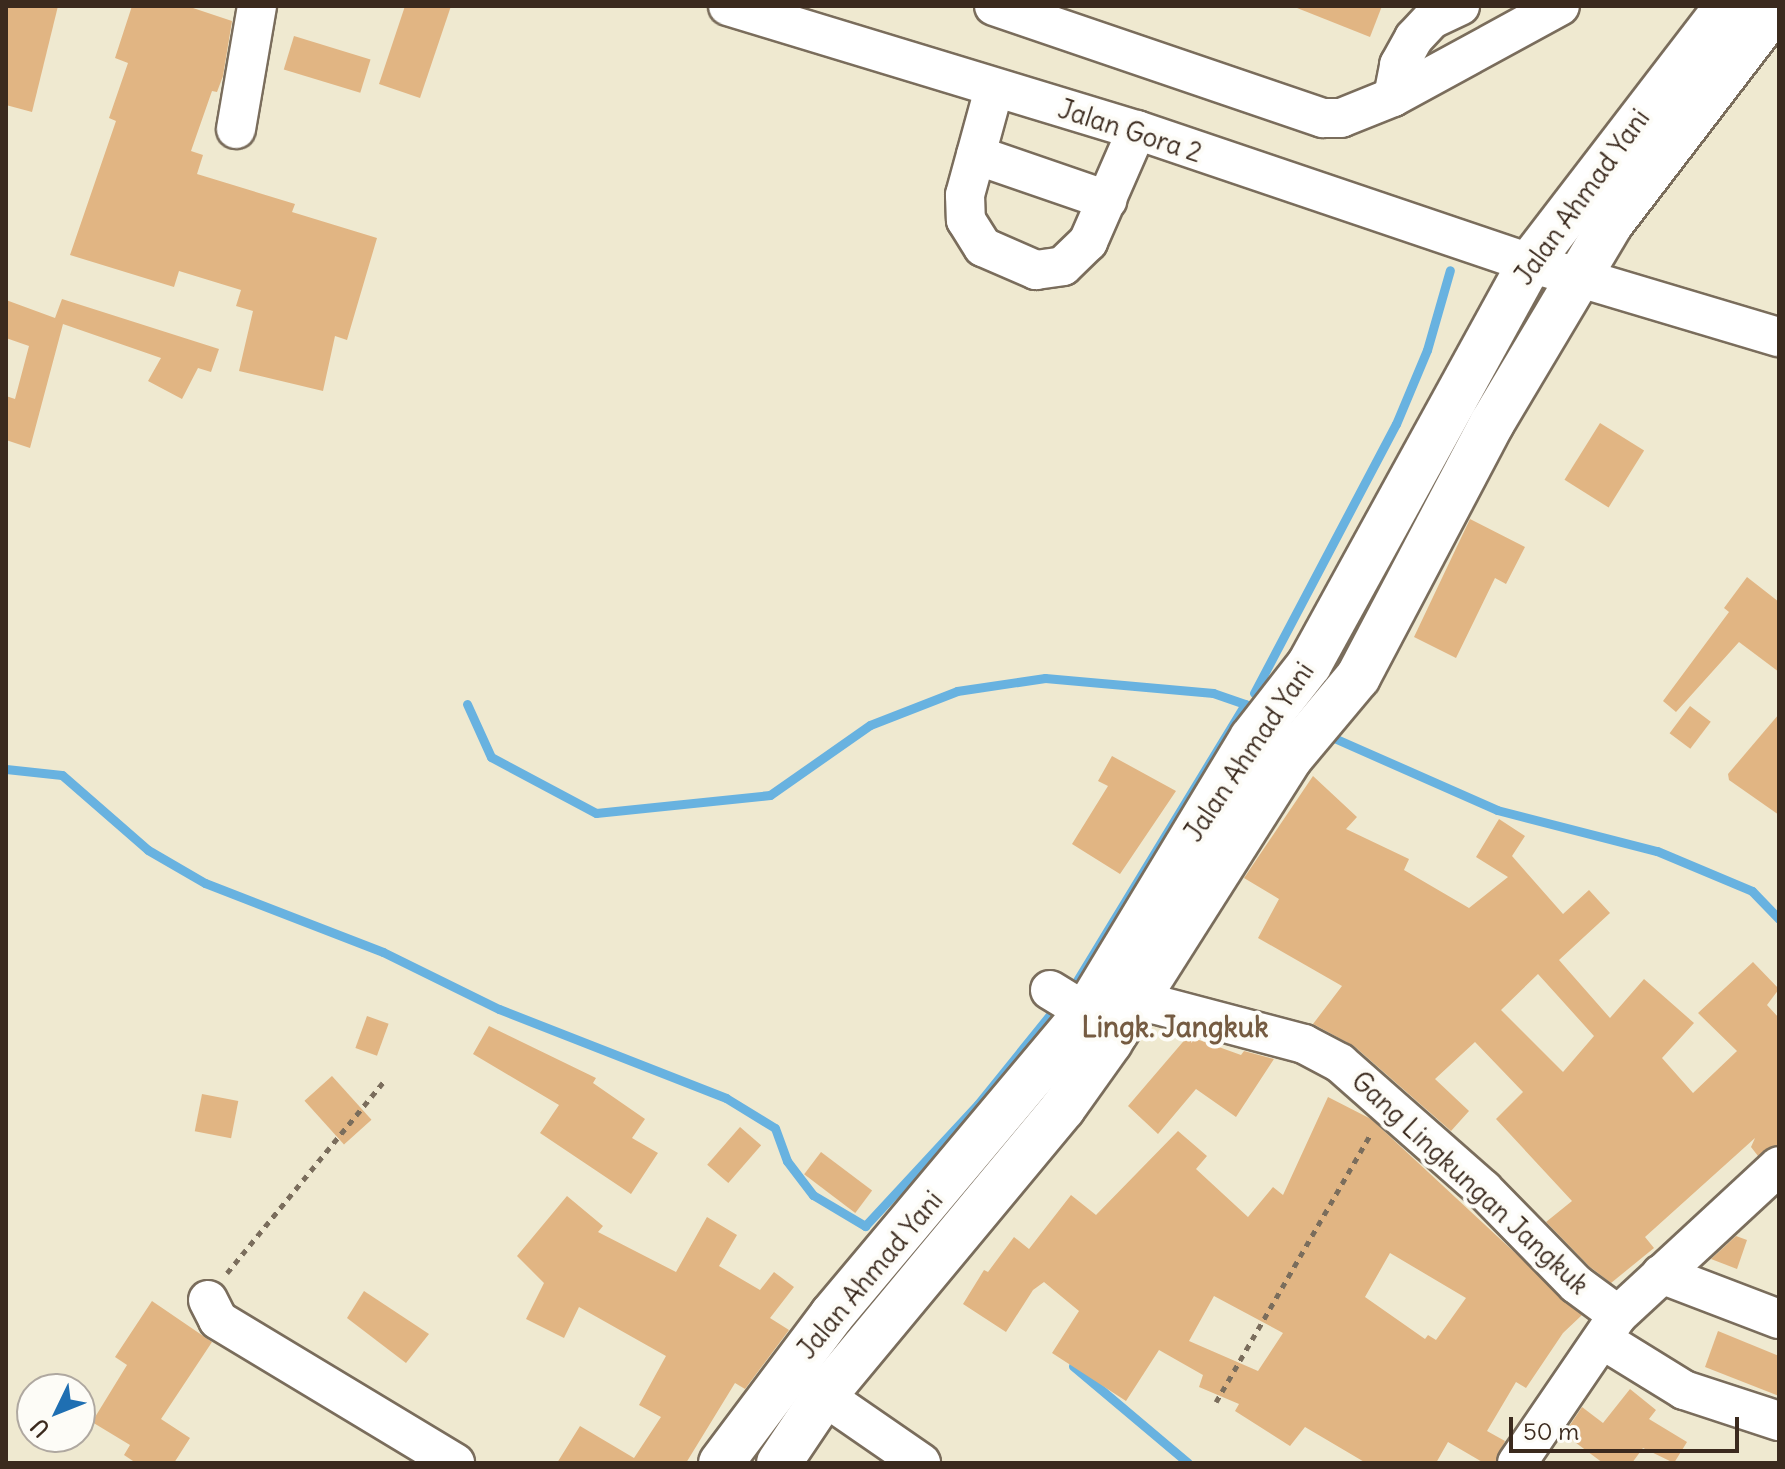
<!DOCTYPE html>
<style>
body{margin:0}
#map{position:relative;width:1785px;height:1469px;overflow:hidden;background:#efe9d0;font-family:Delius,sans-serif}
div>[style]{position:absolute}
.stream>*{height:9px;margin:-4.5px;padding:0 4.5px;transform-origin:4.5px;border-radius:4.5px;background:#68b2e0}
.building>*{inset:0;background:#e1b583;transform-origin:0 0}
.path>*{height:5px;margin-top:-2.5px;transform-origin:0;background:repeating-linear-gradient(90deg,#7a6d5c 0 6px,transparent 0 12px)}
.roads{filter:drop-shadow(2px 0 #7a6d5c) drop-shadow(-2px 0 #7a6d5c) drop-shadow(0 2px #7a6d5c) drop-shadow(0 -2px #7a6d5c)}
.minor>*{height:38px;margin:-19px;padding:0 19px;transform-origin:19px;border-radius:19px;background:#fff}
.highway>*{height:44px;margin:-22px;padding:0 22px;transform-origin:22px;border-radius:22px;background:#fff}
span{translate:-50% -50%;white-space:nowrap;text-align:center;line-height:1.15;-webkit-text-stroke:8px #fdfcf7;paint-order:stroke}
.street-label{font-size:26px;color:#3b2a1e}
.neighbourhood-label{font-size:28px;color:#755b41;font-weight:700}
.frame{position:absolute;inset:0;border:8px solid #3b2a1e;pointer-events:none}
.north{position:absolute;left:16px;top:1373px;width:80px;height:80px;box-sizing:border-box;background:#fdfcf7;border:2px solid #afa8a0;border-radius:50%;rotate:227deg;font-size:22px;font-weight:700;line-height:32px;text-align:center;color:#3b2a1e}
.north::after{content:'';display:block;margin:auto;width:28px;height:36px;background:#1f6fb2;clip-path:polygon(50% 0,100% 100%,50% 72%,0 100%)}
.scale{position:absolute;left:1509px;top:1417px;width:230px;height:36px;box-sizing:border-box;border:4px solid #3b2a1e;border-top:0;padding-left:10px;font-size:24px;line-height:28px;white-space:nowrap;color:#3b2a1e;-webkit-text-stroke:6px #fdfcf7;paint-order:stroke}
</style>
<div id="map">
<div class="stream">
<i style="left:1254px;top:693px;width:304px;rotate:-62.2deg"></i>
<i style="left:1396px;top:424px;width:80px;rotate:-67.3deg"></i>
<i style="left:1427px;top:350px;width:83px;rotate:-74deg"></i>
<i style="left:467px;top:704px;width:58px;rotate:65.6deg"></i>
<i style="left:491px;top:757px;width:119px;rotate:28.1deg"></i>
<i style="left:596px;top:813px;width:175px;rotate:-5.9deg"></i>
<i style="left:770px;top:795px;width:122px;rotate:-35deg"></i>
<i style="left:870px;top:725px;width:93px;rotate:-21.3deg"></i>
<i style="left:957px;top:691px;width:89px;rotate:-8.4deg"></i>
<i style="left:1045px;top:678px;width:169px;rotate:5.1deg"></i>
<i style="left:1213px;top:693px;width:36px;rotate:19deg"></i>
<i style="left:1325px;top:734px;width:188px;rotate:23.8deg"></i>
<i style="left:1497px;top:810px;width:165px;rotate:14.4deg"></i>
<i style="left:1657px;top:851px;width:103px;rotate:22.8deg"></i>
<i style="left:1752px;top:891px;width:39px;rotate:46deg"></i>
<i style="left:6px;top:769px;width:56px;rotate:6.1deg"></i>
<i style="left:62px;top:775px;width:114px;rotate:41.1deg"></i>
<i style="left:148px;top:850px;width:66px;rotate:30.1deg"></i>
<i style="left:205px;top:883px;width:191px;rotate:21.2deg"></i>
<i style="left:383px;top:952px;width:129px;rotate:26.2deg"></i>
<i style="left:499px;top:1009px;width:244px;rotate:21.4deg"></i>
<i style="left:726px;top:1098px;width:57px;rotate:31.5deg"></i>
<i style="left:775px;top:1128px;width:35px;rotate:70deg"></i>
<i style="left:787px;top:1161px;width:43px;rotate:52.6deg"></i>
<i style="left:813px;top:1195px;width:61px;rotate:30.8deg"></i>
<i style="left:865px;top:1226px;width:166px;rotate:-47.2deg"></i>
<i style="left:978px;top:1104px;width:126px;rotate:-51.1deg"></i>
<i style="left:1070px;top:992px;width:337px;rotate:-58.7deg"></i>
<i style="left:1073px;top:1366px;width:150px;rotate:40.1deg"></i>
</div>
<div class="building">
<i style="clip-path:polygon(6px 6px,58px 6px,32px 112px,6px 105px)"></i>
<i style="clip-path:polygon(132px 6px,187px 6px,232px 21px,223px 76px,217px 92px,212px 91px,191px 151px,203px 155px,197px 174px,295px 204px,292px 212px,377px 238px,347px 340px,335px 336px,323px 391px,239px 371px,253px 311px,236px 306px,241px 290px,179px 271px,174px 287px,70px 255px,116px 121px,109px 118px,128px 63px,115px 58px)"></i>
<i style="clip-path:polygon(405px 6px,451px 6px,420px 98px,379px 84px)"></i>
<i style="clip-path:polygon(1292px 6px,1382px 6px,1370px 37px)"></i>
<i style="left:294px;top:36px;width:80px;height:35px;rotate:17deg"></i>
<i style="clip-path:polygon(62px 299px,219px 349px,211px 372px,198px 368px,182px 399px,148px 381px,161px 358px,63px 324px,30px 448px,6px 440px,6px 396px,15px 399px,29px 346px,6px 338px,6px 300px,55px 318px)"></i>
<i style="left:1600px;top:423px;width:52px;height:67px;rotate:32deg"></i>
<i style="clip-path:polygon(1470px 519px,1525px 547px,1506px 584px,1495px 578px,1456px 658px,1414px 637px)"></i>
<i style="clip-path:polygon(1747px 577px,1779px 602px,1779px 672px,1739px 642px,1676px 712px,1663px 701px,1729px 612px,1724px 608px)"></i>
<i style="left:1690px;top:706px;width:26px;height:34px;rotate:37deg"></i>
<i style="clip-path:polygon(1779px 714px,1779px 815px,1729px 780px,1728px 774px)"></i>
<i style="clip-path:polygon(1112px 756px,1176px 791px,1120px 874px,1072px 844px,1108px 786px,1098px 781px)"></i>
<i style="clip-path:polygon(evenodd,1313px 776px,1357px 817px,1346px 829px,1409px 859px,1404px 870px,1469px 908px,1508px 877px,1476px 857px,1499px 819px,1525px 836px,1512px 856px,1563px 914px,1589px 890px,1610px 913px,1559px 960px,1610px 1018px,1644px 979px,1694px 1023px,1662px 1058px,1693px 1093px,1737px 1051px,1698px 1013px,1753px 962px,1779px 989px,1767px 1005px,1779px 1018px,1779px 1145px,1758px 1156px,1751px 1147px,1755px 1138px,1645px 1237px,1654px 1248px,1611px 1283px,1590px 1267px,1546px 1222px,1572px 1201px,1496px 1119px,1523px 1092px,1475px 1042px,1435px 1079px,1469px 1111px,1451px 1131px,1354px 1046px,1313px 1024px,1342px 986px,1258px 938px,1279px 899px,1244px 878px,1313px 776px,1538px 974px,1594px 1036px,1563px 1072px,1501px 1010px,1538px 974px)"></i>
<i style="left:367px;top:1016px;width:23px;height:34px;rotate:20deg"></i>
<i style="clip-path:polygon(489px 1026px,596px 1078px,593px 1083px,645px 1119px,632px 1138px,658px 1153px,631px 1194px,540px 1133px,559px 1105px,473px 1054px)"></i>
<i style="clip-path:polygon(1188px 1036px,1241px 1055px,1244px 1051px,1274px 1059px,1236px 1117px,1196px 1089px,1158px 1134px,1128px 1106px)"></i>
<i style="left:332px;top:1076px;width:59px;height:37px;rotate:48deg"></i>
<i style="left:202px;top:1094px;width:37px;height:38px;rotate:11deg"></i>
<i style="clip-path:polygon(evenodd,1328px 1097px,1371px 1119px,1582px 1315px,1563px 1333px,1526px 1388px,1516px 1382px,1487px 1431px,1505px 1441px,1495px 1463px,1484px 1463px,1448px 1442px,1436px 1463px,1366px 1463px,1305px 1427px,1290px 1446px,1235px 1411px,1239px 1404px,1199px 1387px,1203px 1375px,1159px 1350px,1126px 1401px,1052px 1353px,1079px 1311px,1044px 1282px,1033px 1290px,1006px 1332px,963px 1304px,984px 1270px,988px 1272px,1014px 1237px,1029px 1249px,1071px 1195px,1096px 1215px,1178px 1131px,1207px 1156px,1196px 1169px,1248px 1217px,1273px 1187px,1283px 1195px,1328px 1097px,1390px 1253px,1466px 1298px,1436px 1340px,1428px 1335px,1425px 1339px,1365px 1297px,1390px 1253px,1328px 1097px,1214px 1296px,1283px 1333px,1258px 1371px,1189px 1341px,1214px 1296px)"></i>
<i style="left:740px;top:1127px;width:28px;height:50px;rotate:41deg"></i>
<i style="left:821px;top:1152px;width:64px;height:28px;rotate:37deg"></i>
<i style="clip-path:polygon(567px 1196px,603px 1226px,598px 1232px,676px 1272px,707px 1217px,737px 1235px,719px 1266px,760px 1290px,774px 1272px,794px 1287px,770px 1318px,789px 1330px,745px 1389px,735px 1383px,686px 1463px,557px 1463px,580px 1426px,634px 1458px,661px 1417px,639px 1405px,666px 1356px,579px 1307px,564px 1338px,526px 1319px,544px 1283px,517px 1256px)"></i>
<i style="clip-path:polygon(1736px 1236px,1747px 1240px,1737px 1269px,1711px 1259px)"></i>
<i style="clip-path:polygon(364px 1291px,429px 1334px,406px 1363px,347px 1318px)"></i>
<i style="clip-path:polygon(152px 1301px,212px 1342px,161px 1419px,190px 1438px,174px 1463px,136px 1463px,124px 1455px,130px 1445px,92px 1422px,127px 1365px,115px 1357px)"></i>
<i style="clip-path:polygon(1718px 1331px,1779px 1356px,1779px 1396px,1705px 1367px)"></i>
<i style="clip-path:polygon(1630px 1389px,1656px 1410px,1649px 1419px,1687px 1442px,1674px 1463px,1643px 1448px,1632px 1463px,1603px 1463px,1564px 1434px,1582px 1407px,1603px 1423px)"></i>
</div>
<div class="path">
<i style="left:227px;top:1273px;width:249px;rotate:-50.7deg"></i>
<i style="left:1216px;top:1402px;width:310px;rotate:-60deg"></i>
</div>
<div class="roads">
<div class="minor">
<i style="left:728px;top:6px;width:427px;rotate:16.9deg"></i>
<i style="left:1137px;top:130px;width:415px;rotate:18.7deg"></i>
<i style="left:1530px;top:263px;width:260px;rotate:16.6deg"></i>
<i style="left:994px;top:6px;width:348px;rotate:18.8deg"></i>
<i style="left:1323px;top:118px;width:18px"></i>
<i style="left:1341px;top:118px;width:56px;rotate:-22deg"></i>
<i style="left:1393px;top:97px;width:190px;rotate:-28.6deg"></i>
<i style="left:994px;top:89px;width:110px;rotate:105.3deg"></i>
<i style="left:965px;top:195px;width:25px;rotate:88deg"></i>
<i style="left:966px;top:220px;width:32px;rotate:58deg"></i>
<i style="left:983px;top:247px;width:58px;rotate:23.5deg"></i>
<i style="left:1036px;top:270px;width:27px;rotate:-8deg"></i>
<i style="left:1063px;top:266px;width:35px;rotate:-44deg"></i>
<i style="left:1088px;top:242px;width:122px;rotate:-66.4deg"></i>
<i style="left:1393px;top:97px;width:33px;rotate:-79deg"></i>
<i style="left:1399px;top:65px;width:31px;rotate:-61deg"></i>
<i style="left:1414px;top:38px;width:26px;rotate:-47deg"></i>
<i style="left:1432px;top:19px;width:31px;rotate:-25deg"></i>
<i style="left:236px;top:129px;width:125px;rotate:-80.3deg"></i>
<i style="left:976px;top:155px;width:139px;rotate:19deg"></i>
<i style="left:1050px;top:990px;width:42px;rotate:31.4deg"></i>
<i style="left:1139px;top:995px;width:17px;rotate:33deg"></i>
<i style="left:1153px;top:1004px;width:156px;rotate:14.8deg"></i>
<i style="left:1304px;top:1044px;width:41px;rotate:27.8deg"></i>
<i style="left:1340px;top:1063px;width:191px;rotate:41.4deg"></i>
<i style="left:1483px;top:1189px;width:133px;rotate:45.6deg"></i>
<i style="left:1576px;top:1284px;width:52px;rotate:36.4deg"></i>
<i style="left:1661px;top:1274px;width:126px;rotate:20.9deg"></i>
<i style="left:208px;top:1300px;width:22px;rotate:63deg"></i>
<i style="left:218px;top:1320px;width:277px;rotate:31.1deg"></i>
<i style="left:1603px;top:1340px;width:95px;rotate:31.7deg"></i>
<i style="left:1684px;top:1390px;width:100px;rotate:18.1deg"></i>
<i style="left:824px;top:1396px;width:118px;rotate:34.6deg"></i>
<i style="left:1517px;top:1463px;width:179px;rotate:-55.7deg"></i>
<i style="left:1618px;top:1315px;width:219px;rotate:-42.8deg"></i>
</div>
<div class="highway">
<i style="left:721px;top:1463px;width:185px;rotate:-53.1deg"></i>
<i style="left:832px;top:1315px;width:395px;rotate:-50deg"></i>
<i style="left:1086px;top:1012px;width:320px;rotate:-58.8deg"></i>
<i style="left:1252px;top:738px;width:93px;rotate:-52deg"></i>
<i style="left:1309px;top:665px;width:459px;rotate:-61.2deg"></i>
<i style="left:1530px;top:263px;width:324px;rotate:-52.5deg"></i>
<i style="left:779px;top:1463px;width:81px;rotate:-56.1deg"></i>
<i style="left:824px;top:1396px;width:374px;rotate:-50.3deg"></i>
<i style="left:1063px;top:1108px;width:81px;rotate:-54.5deg"></i>
<i style="left:1110px;top:1042px;width:338px;rotate:-57.6deg"></i>
<i style="left:1291px;top:757px;width:104px;rotate:-50.1deg"></i>
<i style="left:1358px;top:677px;width:287px;rotate:-62.2deg"></i>
<i style="left:1492px;top:423px;width:234px;rotate:-59.2deg"></i>
<i style="left:1612px;top:222px;width:272px;rotate:-52.6deg"></i>
</div>
</div>
<div class="street-label">
<span style="left:1130px;top:131px;rotate:18deg">Jalan Gora 2</span>
<span style="left:1582px;top:197px;rotate:-54deg">Jalan Ahmad Yani</span>
<span style="left:1249px;top:752px;rotate:-56deg">Jalan Ahmad Yani</span>
<span style="left:1470px;top:1183px;rotate:43deg">Gang Lingkungan Jangkuk</span>
<span style="left:870px;top:1275px;rotate:-50deg">Jalan Ahmad Yani</span>
</div>
<div class="neighbourhood-label">
<span style="left:1175px;top:1027px">Lingk. Jangkuk</span>
</div>
<div class="frame"></div>
<div class="north">U</div>
<div class="scale">50 m</div>
</div>
